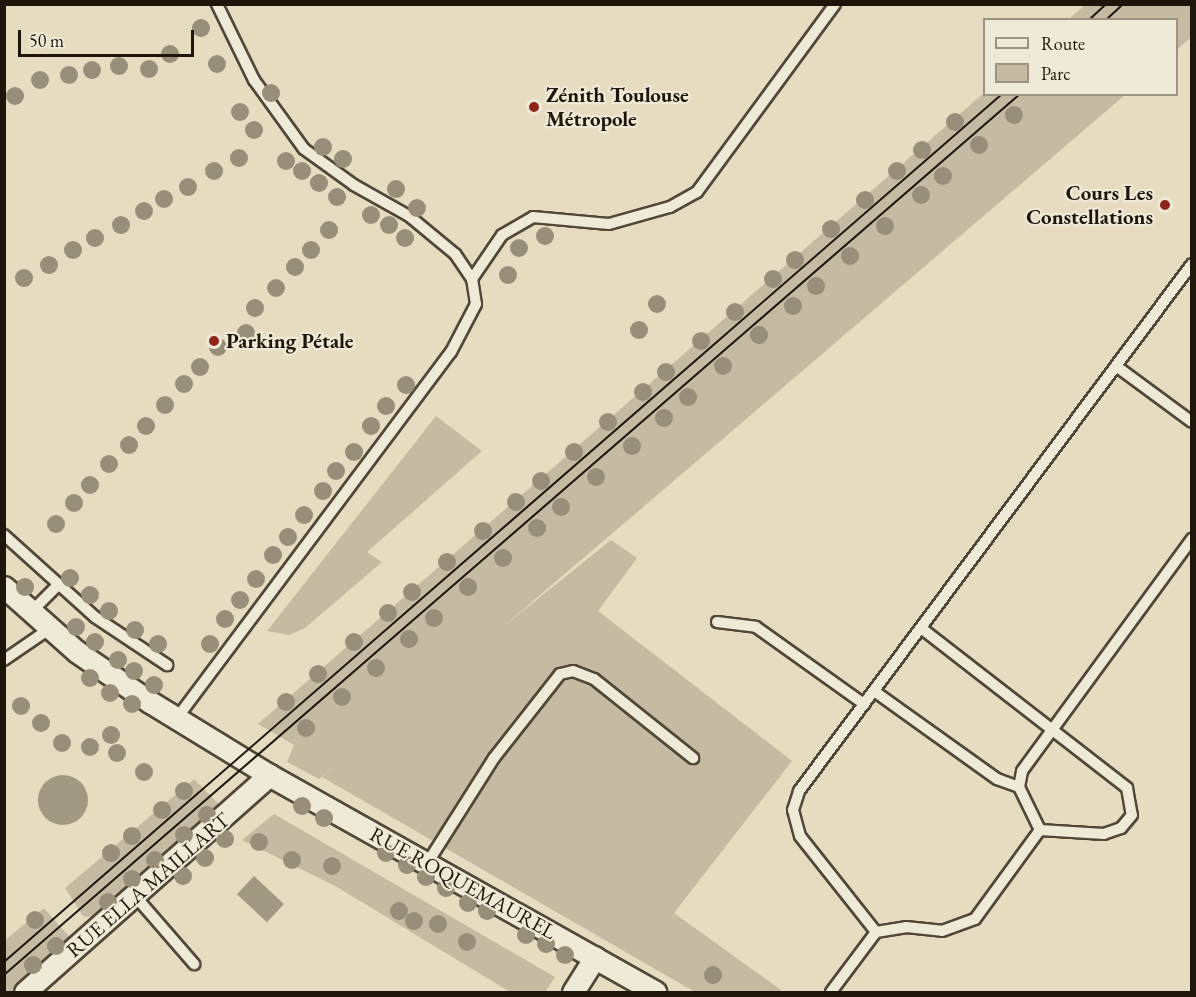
<!DOCTYPE html>
<meta charset="utf-8">
<style>
body{margin:0}
#map{position:relative;width:1196px;height:997px;overflow:hidden;background:#e6ddc1;font-family:"EB Garamond",serif}
div>[style]{position:absolute}
.green>*{inset:0;background:#c4bba2}
.water>*{inset:0;background:#a29983;transform-origin:0 0}
.round{border-radius:50%}
.roads{filter:drop-shadow(2px 0 #504738) drop-shadow(-2px 0 #504738) drop-shadow(0 2px #504738) drop-shadow(0 -2px #504738)}
.lane>*{height:10px;margin:-5px;padding:0 5px;transform-origin:5px;border-radius:5px;background:#efe9d7}
.street>*{height:21px;margin:-10.5px;padding:0 10.5px;transform-origin:10.5px;border-radius:10.5px;background:#efe9d7}
.tram>*{height:1.5px;margin:-0.75px;padding:0 0.75px;transform-origin:0.75px;border-radius:0.75px;background:#1e150b}
.trees>*{width:18px;height:18px;margin:-9px;border-radius:50%;background:#988f7a}
.dots>*{width:16px;height:16px;translate:-50% -50%;box-sizing:border-box;border:3px solid #efe9d7;border-radius:50%}
span{translate:-50% -50%;white-space:nowrap;text-align:center;line-height:1.15;-webkit-text-stroke:4.5px #efe9d7;paint-order:stroke}
.poi-label{font-size:21px;color:#1e150b;font-weight:700}
.left{translate:0 -50%;text-align:left}
.right{translate:-100% -50%;text-align:right}
.street-label{font-size:21px;color:#1e150b}
.frame{position:absolute;inset:0;border:6px solid #1e150b;pointer-events:none}
.legend{position:absolute;left:983px;top:18px;width:195px;height:78px;box-sizing:border-box;background:#efe9d7;border:2px solid #9b9485;margin:0;padding:8px 10px;list-style:none;font-size:18px;color:#1e150b}
.legend li{display:flex;align-items:center;gap:12px;height:30px}
.legend b{width:30px;border:2px solid #9b9485}
.scale{position:absolute;left:18px;top:30px;width:176px;height:27px;box-sizing:border-box;border:3px solid #1e150b;border-top:0;padding-left:8px;font-size:18px;line-height:21px;white-space:nowrap;color:#1e150b;-webkit-text-stroke:4px #efe9d7;paint-order:stroke}
</style>
<div id="map">
<div class="green">
<i style="clip-path:polygon(1086px 4px,1191px 5px,1191px 37px,1177px 50px,1176px 20px,1069px 19px)"></i>
<i style="clip-path:polygon(984px 93px,1125px 95px,504px 626px,611px 540px,637px 558px,598px 611px,792px 761px,674px 913px,781px 990px,779px 992px,695px 992px,322px 777px,345px 758px,319px 779px,287px 762px,294px 745px,258px 724px)"></i>
<i style="clip-path:polygon(436px 416px,482px 451px,367px 552px,382px 562px,305px 628px,289px 635px,267px 631px)"></i>
<i style="clip-path:polygon(194px 779px,223px 808px,96px 918px,83px 916px,65px 888px)"></i>
<i style="clip-path:polygon(274px 814px,555px 977px,545px 992px,510px 992px,337px 887px,242px 840px)"></i>
<i style="clip-path:polygon(44px 908px,73px 941px,13px 992px,5px 992px,4px 941px)"></i>
</div>
<div class="water">
<i class="round" style="left:38px;top:775px;width:50px;height:50px"></i>
<i style="left:254px;top:876px;width:41px;height:25px;rotate:43deg"></i>
</div>
<div class="roads">
<div class="lane">
<i style="left:472px;top:279px;width:53px;rotate:-55.7deg"></i>
<i style="left:502px;top:235px;width:36px;rotate:-30deg"></i>
<i style="left:533px;top:217px;width:76px;rotate:5.3deg"></i>
<i style="left:609px;top:224px;width:63px;rotate:-15.6deg"></i>
<i style="left:670px;top:207px;width:31px;rotate:-29deg"></i>
<i style="left:697px;top:192px;width:233px;rotate:-53.7deg"></i>
<i style="left:1116px;top:366px;width:94px;rotate:36.4deg"></i>
<i style="left:4px;top:535px;width:122px;rotate:42deg"></i>
<i style="left:95px;top:617px;width:87px;rotate:33.7deg"></i>
<i style="left:31px;top:612px;width:38px;rotate:-45deg"></i>
<i style="left:717px;top:622px;width:39px;rotate:7deg"></i>
<i style="left:756px;top:627px;width:133px;rotate:35.5deg"></i>
<i style="left:921px;top:628px;width:261px;rotate:37.8deg"></i>
<i style="left:1127px;top:788px;width:27px;rotate:80deg"></i>
<i style="left:1132px;top:815px;width:17px;rotate:130deg"></i>
<i style="left:1121px;top:828px;width:18px;rotate:161deg"></i>
<i style="left:1104px;top:834px;width:64px;rotate:-176.4deg"></i>
<i style="left:4px;top:660px;width:55px;rotate:-34.6deg"></i>
<i style="left:874px;top:691px;width:151px;rotate:35.6deg"></i>
<i style="left:997px;top:779px;width:23px;rotate:20deg"></i>
<i style="left:177px;top:718px;width:457px;rotate:-53.2deg"></i>
<i style="left:451px;top:352px;width:54px;rotate:-62.5deg"></i>
<i style="left:476px;top:304px;width:25px;rotate:-99deg"></i>
<i style="left:472px;top:279px;width:30px;rotate:-124deg"></i>
<i style="left:455px;top:254px;width:60px;rotate:-140.4deg"></i>
<i style="left:409px;top:216px;width:63px;rotate:-150.6deg"></i>
<i style="left:354px;top:185px;width:62px;rotate:-144.2deg"></i>
<i style="left:304px;top:149px;width:85px;rotate:-125.9deg"></i>
<i style="left:254px;top:80px;width:85px;rotate:-116deg"></i>
<i style="left:428px;top:862px;width:123px;rotate:-57.6deg"></i>
<i style="left:494px;top:758px;width:107px;rotate:-51.8deg"></i>
<i style="left:560px;top:674px;width:13px;rotate:-13deg"></i>
<i style="left:573px;top:671px;width:22px;rotate:21deg"></i>
<i style="left:594px;top:679px;width:127px;rotate:38.6deg"></i>
<i style="left:136px;top:897px;width:89px;rotate:49.1deg"></i>
<i style="left:876px;top:932px;width:122px;rotate:-128.4deg"></i>
<i style="left:800px;top:836px;width:27px;rotate:-105deg"></i>
<i style="left:793px;top:810px;width:20px;rotate:-72deg"></i>
<i style="left:799px;top:791px;width:657px;rotate:-53.29deg"></i>
<i style="left:831px;top:992px;width:75px;rotate:-53.1deg"></i>
<i style="left:876px;top:932px;width:30px;rotate:-9deg"></i>
<i style="left:906px;top:927px;width:36px;rotate:6deg"></i>
<i style="left:942px;top:931px;width:35px;rotate:-20deg"></i>
<i style="left:975px;top:919px;width:110px;rotate:-53.9deg"></i>
<i style="left:1040px;top:830px;width:48px;rotate:-116deg"></i>
<i style="left:1019px;top:787px;width:16px;rotate:-79deg"></i>
<i style="left:1022px;top:771px;width:288px;rotate:-53.8deg"></i>
</div>
<div class="street">
<i style="left:4px;top:587px;width:96px;rotate:41.6deg"></i>
<i style="left:76px;top:651px;width:90px;rotate:34.6deg"></i>
<i style="left:150px;top:702px;width:140px;rotate:31.5deg"></i>
<i style="left:269px;top:775px;width:443px;rotate:29.3deg"></i>
<i style="left:25px;top:992px;width:327px;rotate:-41.6deg"></i>
<i style="left:573px;top:992px;width:41px;rotate:-57.8deg"></i>
</div>
</div>
<div class="tram">
<i style="left:1089px;top:20px;width:23px;rotate:-43deg"></i>
<i style="left:1106px;top:20px;width:23px;rotate:-43deg"></i>
<i style="left:4px;top:962px;width:1323px;rotate:-41.01deg"></i>
<i style="left:4px;top:975px;width:1345px;rotate:-40.93deg"></i>
</div>
<div class="trees">
<i style="left:201px;top:28px"></i>
<i style="left:170px;top:54px"></i>
<i style="left:217px;top:64px"></i>
<i style="left:119px;top:66px"></i>
<i style="left:149px;top:69px"></i>
<i style="left:92px;top:70px"></i>
<i style="left:69px;top:75px"></i>
<i style="left:40px;top:80px"></i>
<i style="left:271px;top:93px"></i>
<i style="left:15px;top:96px"></i>
<i style="left:240px;top:112px"></i>
<i style="left:1014px;top:115px"></i>
<i style="left:955px;top:122px"></i>
<i style="left:254px;top:130px"></i>
<i style="left:979px;top:145px"></i>
<i style="left:323px;top:147px"></i>
<i style="left:922px;top:150px"></i>
<i style="left:239px;top:158px"></i>
<i style="left:343px;top:159px"></i>
<i style="left:286px;top:161px"></i>
<i style="left:214px;top:171px"></i>
<i style="left:302px;top:171px"></i>
<i style="left:897px;top:171px"></i>
<i style="left:943px;top:176px"></i>
<i style="left:319px;top:183px"></i>
<i style="left:188px;top:187px"></i>
<i style="left:396px;top:189px"></i>
<i style="left:921px;top:195px"></i>
<i style="left:337px;top:197px"></i>
<i style="left:164px;top:199px"></i>
<i style="left:865px;top:200px"></i>
<i style="left:417px;top:208px"></i>
<i style="left:144px;top:211px"></i>
<i style="left:371px;top:215px"></i>
<i style="left:121px;top:225px"></i>
<i style="left:389px;top:225px"></i>
<i style="left:885px;top:226px"></i>
<i style="left:831px;top:229px"></i>
<i style="left:329px;top:230px"></i>
<i style="left:545px;top:236px"></i>
<i style="left:95px;top:238px"></i>
<i style="left:405px;top:238px"></i>
<i style="left:519px;top:248px"></i>
<i style="left:73px;top:250px"></i>
<i style="left:311px;top:250px"></i>
<i style="left:850px;top:256px"></i>
<i style="left:795px;top:260px"></i>
<i style="left:49px;top:265px"></i>
<i style="left:295px;top:267px"></i>
<i style="left:508px;top:275px"></i>
<i style="left:24px;top:278px"></i>
<i style="left:773px;top:279px"></i>
<i style="left:816px;top:286px"></i>
<i style="left:276px;top:288px"></i>
<i style="left:657px;top:304px"></i>
<i style="left:793px;top:306px"></i>
<i style="left:255px;top:308px"></i>
<i style="left:735px;top:312px"></i>
<i style="left:639px;top:330px"></i>
<i style="left:246px;top:333px"></i>
<i style="left:759px;top:335px"></i>
<i style="left:701px;top:341px"></i>
<i style="left:218px;top:347px"></i>
<i style="left:723px;top:366px"></i>
<i style="left:200px;top:367px"></i>
<i style="left:666px;top:372px"></i>
<i style="left:184px;top:384px"></i>
<i style="left:406px;top:385px"></i>
<i style="left:643px;top:392px"></i>
<i style="left:688px;top:397px"></i>
<i style="left:165px;top:405px"></i>
<i style="left:386px;top:406px"></i>
<i style="left:664px;top:418px"></i>
<i style="left:608px;top:422px"></i>
<i style="left:146px;top:426px"></i>
<i style="left:371px;top:426px"></i>
<i style="left:129px;top:445px"></i>
<i style="left:632px;top:446px"></i>
<i style="left:354px;top:452px"></i>
<i style="left:574px;top:452px"></i>
<i style="left:109px;top:464px"></i>
<i style="left:336px;top:471px"></i>
<i style="left:596px;top:477px"></i>
<i style="left:541px;top:481px"></i>
<i style="left:90px;top:485px"></i>
<i style="left:323px;top:491px"></i>
<i style="left:516px;top:502px"></i>
<i style="left:74px;top:503px"></i>
<i style="left:561px;top:507px"></i>
<i style="left:304px;top:515px"></i>
<i style="left:56px;top:524px"></i>
<i style="left:537px;top:528px"></i>
<i style="left:483px;top:531px"></i>
<i style="left:288px;top:537px"></i>
<i style="left:273px;top:555px"></i>
<i style="left:503px;top:558px"></i>
<i style="left:447px;top:562px"></i>
<i style="left:70px;top:578px"></i>
<i style="left:256px;top:579px"></i>
<i style="left:25px;top:587px"></i>
<i style="left:468px;top:587px"></i>
<i style="left:412px;top:592px"></i>
<i style="left:90px;top:595px"></i>
<i style="left:240px;top:600px"></i>
<i style="left:109px;top:611px"></i>
<i style="left:388px;top:613px"></i>
<i style="left:434px;top:618px"></i>
<i style="left:225px;top:619px"></i>
<i style="left:76px;top:627px"></i>
<i style="left:135px;top:630px"></i>
<i style="left:409px;top:639px"></i>
<i style="left:95px;top:642px"></i>
<i style="left:354px;top:642px"></i>
<i style="left:158px;top:644px"></i>
<i style="left:210px;top:644px"></i>
<i style="left:118px;top:660px"></i>
<i style="left:376px;top:668px"></i>
<i style="left:134px;top:671px"></i>
<i style="left:318px;top:674px"></i>
<i style="left:90px;top:678px"></i>
<i style="left:154px;top:685px"></i>
<i style="left:110px;top:693px"></i>
<i style="left:342px;top:697px"></i>
<i style="left:286px;top:702px"></i>
<i style="left:132px;top:704px"></i>
<i style="left:21px;top:706px"></i>
<i style="left:41px;top:723px"></i>
<i style="left:306px;top:728px"></i>
<i style="left:111px;top:735px"></i>
<i style="left:62px;top:743px"></i>
<i style="left:90px;top:747px"></i>
<i style="left:117px;top:753px"></i>
<i style="left:144px;top:772px"></i>
<i style="left:184px;top:791px"></i>
<i style="left:302px;top:806px"></i>
<i style="left:162px;top:810px"></i>
<i style="left:207px;top:815px"></i>
<i style="left:324px;top:818px"></i>
<i style="left:184px;top:835px"></i>
<i style="left:132px;top:836px"></i>
<i style="left:225px;top:839px"></i>
<i style="left:259px;top:842px"></i>
<i style="left:111px;top:853px"></i>
<i style="left:386px;top:853px"></i>
<i style="left:205px;top:858px"></i>
<i style="left:155px;top:860px"></i>
<i style="left:292px;top:860px"></i>
<i style="left:407px;top:865px"></i>
<i style="left:332px;top:866px"></i>
<i style="left:183px;top:876px"></i>
<i style="left:426px;top:877px"></i>
<i style="left:132px;top:879px"></i>
<i style="left:446px;top:888px"></i>
<i style="left:108px;top:902px"></i>
<i style="left:468px;top:903px"></i>
<i style="left:399px;top:911px"></i>
<i style="left:487px;top:911px"></i>
<i style="left:35px;top:920px"></i>
<i style="left:414px;top:921px"></i>
<i style="left:438px;top:924px"></i>
<i style="left:526px;top:935px"></i>
<i style="left:467px;top:942px"></i>
<i style="left:546px;top:944px"></i>
<i style="left:56px;top:946px"></i>
<i style="left:565px;top:955px"></i>
<i style="left:33px;top:965px"></i>
<i style="left:713px;top:975px"></i>
</div>
<div class="dots">
<i style="left:534px;top:107px;background:#8f2418"></i>
<i style="left:1165px;top:205px;background:#8f2418"></i>
<i style="left:214px;top:341px;background:#8f2418"></i>
</div>
<div class="poi-label">
<span class="left" style="left:546px;top:107px">Zénith Toulouse<br>Métropole</span>
<span class="right" style="left:1153px;top:205px">Cours Les<br>Constellations</span>
<span class="left" style="left:226px;top:341px">Parking Pétale</span>
</div>
<div class="street-label">
<span style="left:463px;top:883px;rotate:29deg">RUE ROQUEMAUREL</span>
<span style="left:148px;top:885px;rotate:-41deg">RUE ELLA MAILLART</span>
</div>
<div class="frame"></div>
<ul class="legend">
<li><b style="height:8px;background:#efe9d7"></b>Route</li>
<li><b style="height:16px;background:#c4bba2"></b>Parc</li>
</ul>
<div class="scale">50 m</div>
</div>
